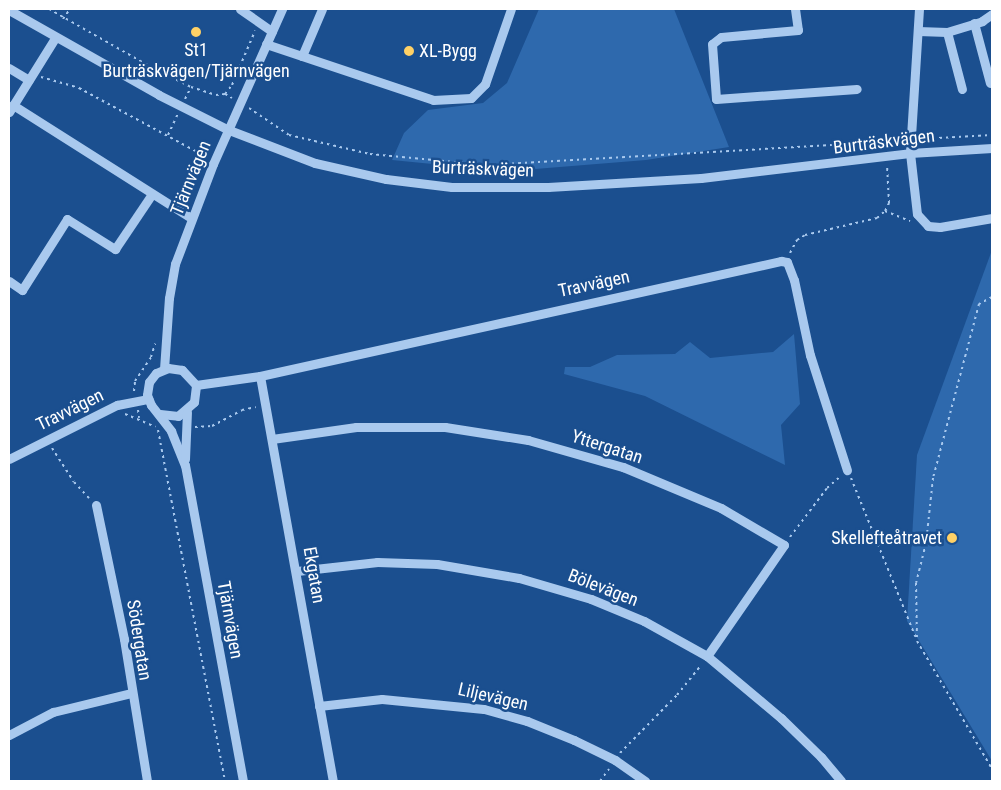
<!DOCTYPE html>
<meta charset="utf-8">
<style>
body{margin:0}
#map{position:relative;width:1001px;height:790px;overflow:hidden;background:#1b4f8f;font-family:"Roboto Condensed",sans-serif}
div>[style]{position:absolute}
.green>*{inset:0;background:#2e69ad}
.path>*{height:2px;margin-top:-1px;transform-origin:0;background:repeating-linear-gradient(90deg,#a9c9ee 0 2.5px,transparent 0 6.5px)}
.minor>*{height:9px;margin:-4.5px;padding:0 4.5px;transform-origin:4.5px;border-radius:4.5px;background:#a9c9ee}
.dots>*{width:14px;height:14px;translate:-50% -50%;box-sizing:border-box;border:2px solid #1b4f8f;border-radius:50%}
span{translate:-50% -50%;white-space:nowrap;text-align:center;line-height:1.15;-webkit-text-stroke:5px #1b4f8f;paint-order:stroke}
.poi-label{font-size:18px;color:#fff}
.left{translate:0 -50%;text-align:left}
.right{translate:-100% -50%;text-align:right}
.street-label{font-size:18px;color:#fff}
.frame{position:absolute;inset:0;border:10px solid #fff;pointer-events:none}
</style>
<div id="map">
<div class="green">
<i style="clip-path:polygon(539px 9px,674px 9px,729px 147px,646px 160px,535px 169px,483px 169px,392px 160px,404px 133px,428px 110px,483px 103px,507px 83px)"></i>
<i style="clip-path:polygon(992px 250px,992px 761px,907px 621px,917px 455px)"></i>
<i style="clip-path:polygon(794px 334px,800px 404px,781px 425px,785px 465px,645px 396px,564px 374px,565px 367px,590px 367px,617px 355px,675px 354px,690px 342px,710px 358px,773px 352px)"></i>
</div>
<div class="path">
<i style="left:49px;top:9px;width:120px;rotate:29.6deg"></i>
<i style="left:153px;top:68px;width:42px;rotate:26.6deg"></i>
<i style="left:191px;top:87px;width:26px;rotate:18deg"></i>
<i style="left:216px;top:95px;width:9px;rotate:-6deg"></i>
<i style="left:225px;top:94px;width:11px;rotate:-52deg"></i>
<i style="left:232px;top:85px;width:59px;rotate:-66.9deg"></i>
<i style="left:63px;top:19px;width:12px;rotate:-55deg"></i>
<i style="left:41px;top:77px;width:40px;rotate:16deg"></i>
<i style="left:79px;top:88px;width:143px;rotate:28.4deg"></i>
<i style="left:225px;top:94px;width:8px;rotate:30deg"></i>
<i style="left:185px;top:99px;width:13px;rotate:-63deg"></i>
<i style="left:249px;top:108px;width:48px;rotate:34deg"></i>
<i style="left:289px;top:135px;width:83px;rotate:13.2deg"></i>
<i style="left:370px;top:154px;width:117px;rotate:5.4deg"></i>
<i style="left:486px;top:165px;width:415px;rotate:-3.3deg"></i>
<i style="left:168px;top:135px;width:23px;rotate:-65deg"></i>
<i style="left:920px;top:139px;width:72px;rotate:-3.2deg"></i>
<i style="left:885px;top:211px;width:27px;rotate:22deg"></i>
<i style="left:790px;top:253px;width:15px;rotate:-62deg"></i>
<i style="left:797px;top:240px;width:9px;rotate:-32deg"></i>
<i style="left:805px;top:235px;width:74px;rotate:-13.3deg"></i>
<i style="left:877px;top:218px;width:11px;rotate:-41deg"></i>
<i style="left:885px;top:211px;width:9px;rotate:-63deg"></i>
<i style="left:889px;top:203px;width:37px;rotate:-93deg"></i>
<i style="left:992px;top:297px;width:15px;rotate:152deg"></i>
<i style="left:979px;top:304px;width:180px;rotate:104.8deg"></i>
<i style="left:933px;top:478px;width:65px;rotate:96.1deg"></i>
<i style="left:926px;top:543px;width:41px;rotate:104deg"></i>
<i style="left:916px;top:583px;width:58px;rotate:89deg"></i>
<i style="left:917px;top:641px;width:148px;rotate:59.6deg"></i>
<i style="left:134px;top:391px;width:10px;rotate:-84deg"></i>
<i style="left:135px;top:381px;width:29px;rotate:-56deg"></i>
<i style="left:151px;top:357px;width:14px;rotate:-73deg"></i>
<i style="left:138px;top:410px;width:8px;rotate:83deg"></i>
<i style="left:125px;top:414px;width:33px;rotate:23deg"></i>
<i style="left:195px;top:427px;width:17px;rotate:-3deg"></i>
<i style="left:212px;top:426px;width:34px;rotate:-28deg"></i>
<i style="left:242px;top:410px;width:14px;rotate:-12deg"></i>
<i style="left:158px;top:430px;width:357px;rotate:79.2deg"></i>
<i style="left:52px;top:448px;width:40px;rotate:57.1deg"></i>
<i style="left:74px;top:482px;width:22px;rotate:47deg"></i>
<i style="left:851px;top:478px;width:173px;rotate:67.9deg"></i>
<i style="left:790px;top:537px;width:61px;rotate:-52.9deg"></i>
<i style="left:827px;top:488px;width:18px;rotate:-41deg"></i>
<i style="left:620px;top:753px;width:81px;rotate:-45.5deg"></i>
<i style="left:677px;top:695px;width:38px;rotate:-51deg"></i>
<i style="left:600px;top:781px;width:15px;rotate:-53deg"></i>
</div>
<div class="minor">
<i style="left:240px;top:9px;width:39px;rotate:35deg"></i>
<i style="left:795px;top:9px;width:21px;rotate:82deg"></i>
<i style="left:798px;top:30px;width:77px;rotate:174.8deg"></i>
<i style="left:721px;top:37px;width:11px;rotate:142deg"></i>
<i style="left:712px;top:44px;width:55px;rotate:85.8deg"></i>
<i style="left:716px;top:99px;width:141px;rotate:-4.1deg"></i>
<i style="left:919px;top:9px;width:144px;rotate:93.6deg"></i>
<i style="left:910px;top:153px;width:61px;rotate:83.5deg"></i>
<i style="left:917px;top:214px;width:16px;rotate:47deg"></i>
<i style="left:928px;top:226px;width:12px;rotate:5deg"></i>
<i style="left:940px;top:227px;width:53px;rotate:-9.8deg"></i>
<i style="left:9px;top:10px;width:172px;rotate:29.5deg"></i>
<i style="left:159px;top:95px;width:78px;rotate:26.6deg"></i>
<i style="left:229px;top:130px;width:92px;rotate:21deg"></i>
<i style="left:315px;top:163px;width:73px;rotate:12.7deg"></i>
<i style="left:386px;top:179px;width:66px;rotate:6.9deg"></i>
<i style="left:452px;top:187px;width:96px"></i>
<i style="left:548px;top:187px;width:153px;rotate:-3.4deg"></i>
<i style="left:701px;top:178px;width:210px;rotate:-6.8deg"></i>
<i style="left:910px;top:153px;width:82px;rotate:-3.5deg"></i>
<i style="left:974px;top:23px;width:62px;rotate:75.1deg"></i>
<i style="left:918px;top:31px;width:29px;rotate:2deg"></i>
<i style="left:947px;top:32px;width:37px;rotate:-17deg"></i>
<i style="left:982px;top:21px;width:12px;rotate:-35deg"></i>
<i style="left:947px;top:32px;width:59px;rotate:75.3deg"></i>
<i style="left:266px;top:44px;width:176px;rotate:18.5deg"></i>
<i style="left:433px;top:100px;width:38px;rotate:-3deg"></i>
<i style="left:471px;top:98px;width:20px;rotate:-45deg"></i>
<i style="left:485px;top:84px;width:79px;rotate:-70.9deg"></i>
<i style="left:302px;top:56px;width:51px;rotate:-66.9deg"></i>
<i style="left:9px;top:68px;width:23px;rotate:31deg"></i>
<i style="left:13px;top:105px;width:211px;rotate:32.4deg"></i>
<i style="left:9px;top:112px;width:87px;rotate:-58.1deg"></i>
<i style="left:9px;top:281px;width:16px;rotate:35deg"></i>
<i style="left:22px;top:290px;width:84px;rotate:-57.6deg"></i>
<i style="left:67px;top:219px;width:57px;rotate:32deg"></i>
<i style="left:115px;top:249px;width:66px;rotate:-56.1deg"></i>
<i style="left:164px;top:369px;width:71px;rotate:-86deg"></i>
<i style="left:169px;top:298px;width:35px;rotate:-80deg"></i>
<i style="left:175px;top:264px;width:107px;rotate:-69.2deg"></i>
<i style="left:213px;top:164px;width:170px;rotate:-66deg"></i>
<i style="left:260px;top:376px;width:412px;rotate:79.8deg"></i>
<i style="left:196px;top:385px;width:65px;rotate:-8deg"></i>
<i style="left:260px;top:376px;width:534px;rotate:-12.45deg"></i>
<i style="left:781px;top:261px;width:6px;rotate:9deg"></i>
<i style="left:787px;top:262px;width:19px;rotate:69deg"></i>
<i style="left:794px;top:280px;width:77px;rotate:78deg"></i>
<i style="left:810px;top:355px;width:121px;rotate:72.2deg"></i>
<i style="left:160px;top:414px;width:18px;rotate:6deg"></i>
<i style="left:178px;top:416px;width:21px;rotate:-41deg"></i>
<i style="left:194px;top:402px;width:17px;rotate:-83deg"></i>
<i style="left:196px;top:385px;width:21px;rotate:-133deg"></i>
<i style="left:182px;top:370px;width:14px;rotate:-172deg"></i>
<i style="left:168px;top:368px;width:13px;rotate:157deg"></i>
<i style="left:156px;top:373px;width:11px;rotate:128deg"></i>
<i style="left:149px;top:382px;width:13px;rotate:99deg"></i>
<i style="left:147px;top:395px;width:11px;rotate:68deg"></i>
<i style="left:151px;top:405px;width:33px;rotate:52deg"></i>
<i style="left:171px;top:431px;width:37px;rotate:68deg"></i>
<i style="left:185px;top:465px;width:321px;rotate:79.6deg"></i>
<i style="left:272px;top:439px;width:85px;rotate:-8.1deg"></i>
<i style="left:356px;top:427px;width:89px"></i>
<i style="left:445px;top:427px;width:84px;rotate:8.9deg"></i>
<i style="left:528px;top:440px;width:99px;rotate:15.9deg"></i>
<i style="left:623px;top:467px;width:106px;rotate:22.7deg"></i>
<i style="left:721px;top:508px;width:73px;rotate:30.4deg"></i>
<i style="left:784px;top:545px;width:135px;rotate:124.7deg"></i>
<i style="left:9px;top:459px;width:121px;rotate:-26.6deg"></i>
<i style="left:117px;top:405px;width:32px;rotate:-11deg"></i>
<i style="left:185px;top:459px;width:47px;rotate:-87.6deg"></i>
<i style="left:96px;top:505px;width:137px;rotate:78.2deg"></i>
<i style="left:124px;top:639px;width:144px;rotate:80.8deg"></i>
<i style="left:297px;top:571px;width:81px;rotate:-6.4deg"></i>
<i style="left:377px;top:562px;width:60px;rotate:1.9deg"></i>
<i style="left:437px;top:564px;width:83px;rotate:9.7deg"></i>
<i style="left:519px;top:578px;width:75px;rotate:16.3deg"></i>
<i style="left:591px;top:599px;width:57px;rotate:22.5deg"></i>
<i style="left:644px;top:621px;width:72px;rotate:29.1deg"></i>
<i style="left:707px;top:656px;width:97px;rotate:40deg"></i>
<i style="left:781px;top:718px;width:56px;rotate:44.3deg"></i>
<i style="left:821px;top:757px;width:31px;rotate:50deg"></i>
<i style="left:319px;top:706px;width:63px;rotate:-6.3deg"></i>
<i style="left:382px;top:699px;width:102px;rotate:5.6deg"></i>
<i style="left:484px;top:709px;width:45px;rotate:15.6deg"></i>
<i style="left:527px;top:721px;width:51px;rotate:22deg"></i>
<i style="left:574px;top:740px;width:46px;rotate:26deg"></i>
<i style="left:615px;top:760px;width:37px;rotate:35deg"></i>
<i style="left:9px;top:735px;width:50px;rotate:-27.6deg"></i>
<i style="left:53px;top:712px;width:80px;rotate:-13.7deg"></i>
</div>
<div class="dots">
<i style="left:196px;top:32px;background:#ffd166"></i>
<i style="left:409px;top:51px;background:#ffd166"></i>
<i style="left:952px;top:538px;background:#ffd166"></i>
</div>
<div class="poi-label">
<span style="left:196px;top:61px">St1<br>Burträskvägen/Tjärnvägen</span>
<span class="left" style="left:419px;top:51px">XL-Bygg</span>
<span class="right" style="left:942px;top:538px">Skellefteåtravet</span>
</div>
<div class="street-label">
<span style="left:884px;top:142px;rotate:-7deg">Burträskvägen</span>
<span style="left:483px;top:169px;rotate:2deg">Burträskvägen</span>
<span style="left:191px;top:178px;rotate:-68deg">Tjärnvägen</span>
<span style="left:594px;top:284px;rotate:-12deg">Travvägen</span>
<span style="left:70px;top:410px;rotate:-26deg">Travvägen</span>
<span style="left:607px;top:447px;rotate:18deg">Yttergatan</span>
<span style="left:314px;top:575px;rotate:80deg">Ekgatan</span>
<span style="left:603px;top:588px;rotate:21deg">Bölevägen</span>
<span style="left:230px;top:620px;rotate:80deg">Tjärnvägen</span>
<span style="left:139px;top:640px;rotate:81deg">Södergatan</span>
<span style="left:493px;top:697px;rotate:13deg">Liljevägen</span>
</div>
<div class="frame"></div>
</div>
